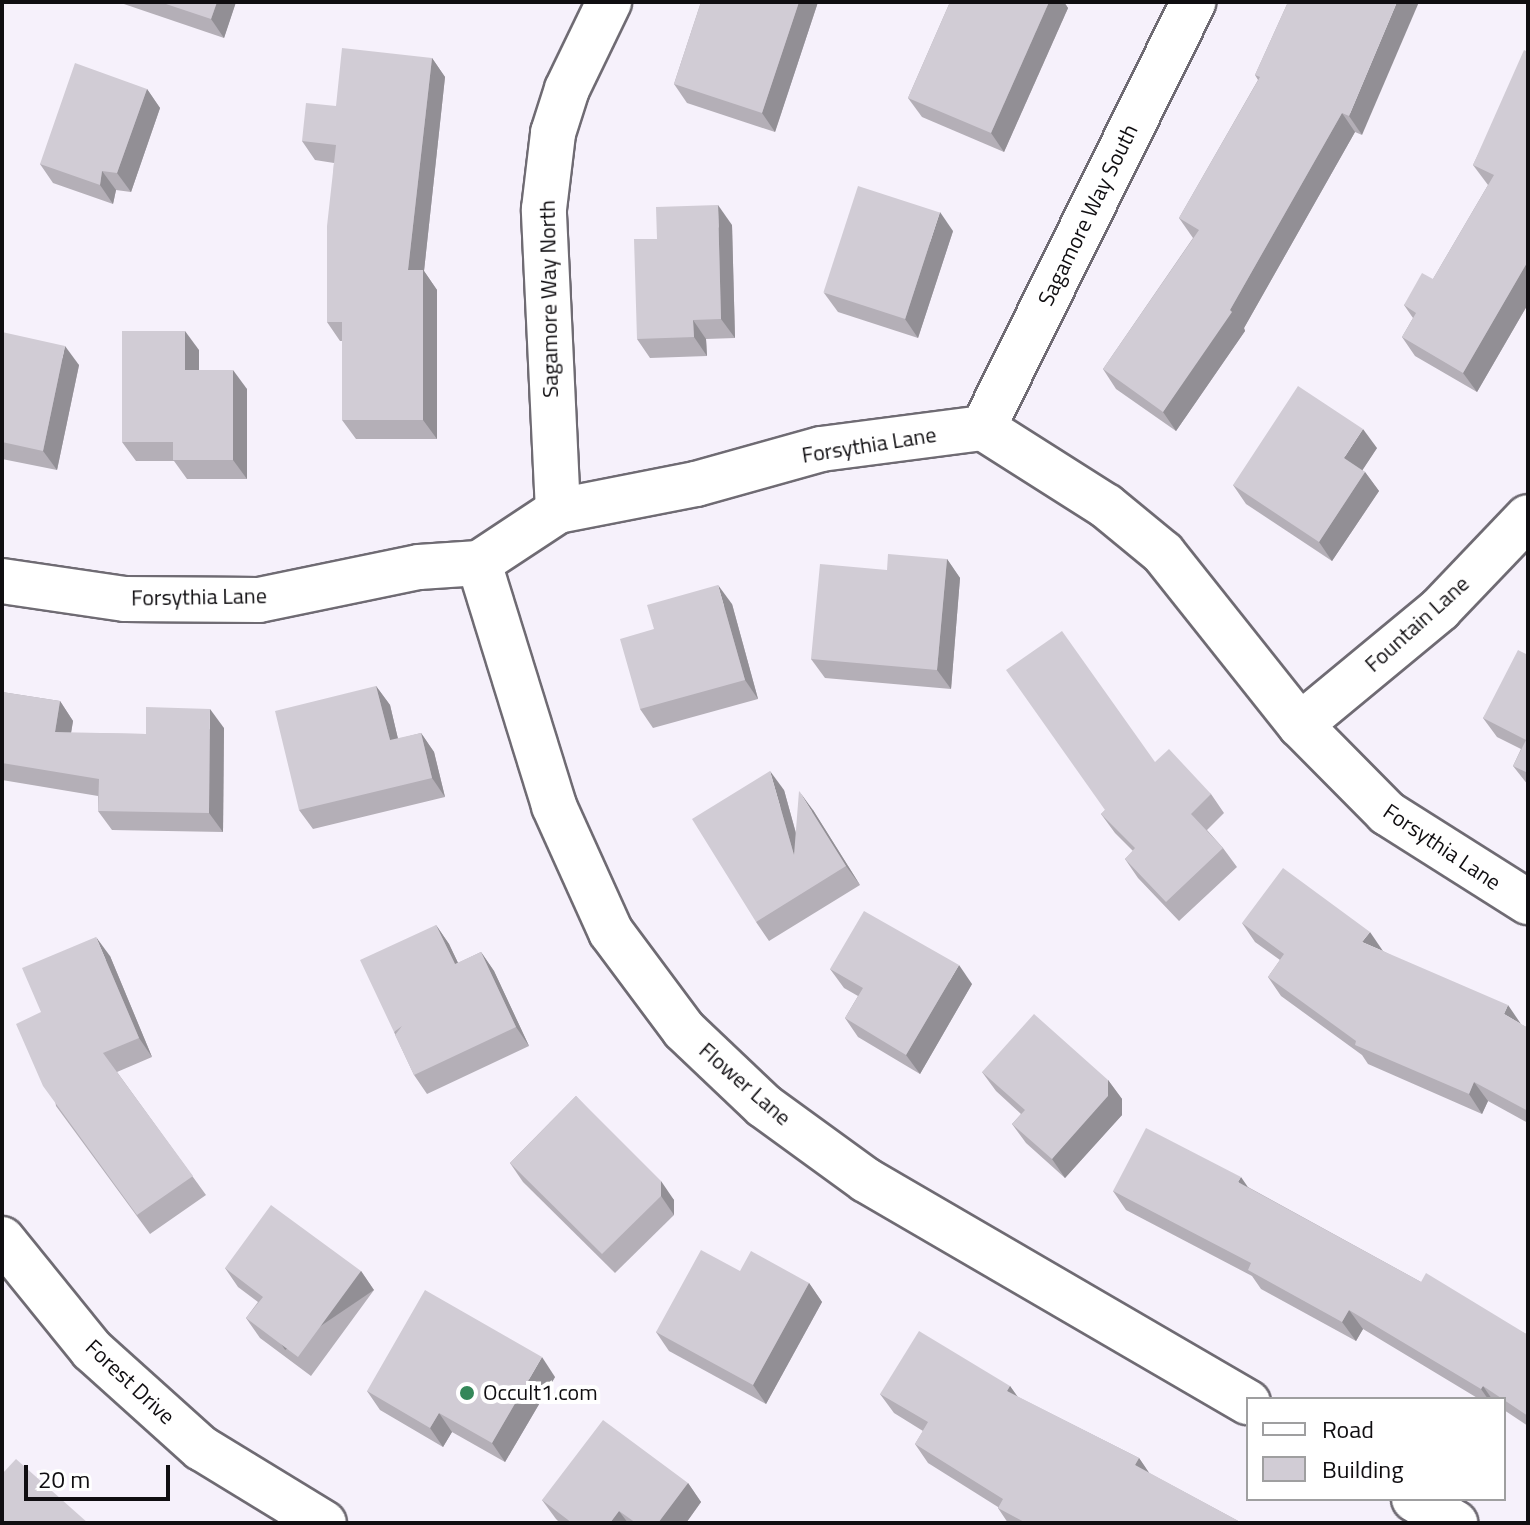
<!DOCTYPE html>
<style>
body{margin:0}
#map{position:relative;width:1530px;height:1525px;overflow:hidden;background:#f6f1fb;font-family:"Titillium Web",sans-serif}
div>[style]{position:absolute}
.roads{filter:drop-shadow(2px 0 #6f6b73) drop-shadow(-2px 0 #6f6b73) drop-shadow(0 2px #6f6b73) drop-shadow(0 -2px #6f6b73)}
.street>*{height:44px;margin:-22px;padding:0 22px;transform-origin:22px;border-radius:22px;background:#fff}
.wall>*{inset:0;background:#b4afb7}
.shaded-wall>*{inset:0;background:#928f95;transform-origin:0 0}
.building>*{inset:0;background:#d1ccd5;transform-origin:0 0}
.dots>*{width:22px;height:22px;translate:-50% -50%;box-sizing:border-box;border:4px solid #fff;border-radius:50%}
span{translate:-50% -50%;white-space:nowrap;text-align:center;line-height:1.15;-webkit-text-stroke:8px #fff;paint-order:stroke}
.street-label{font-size:22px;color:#100e11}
.poi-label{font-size:22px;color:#100e11}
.left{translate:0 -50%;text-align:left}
.frame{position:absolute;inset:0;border:4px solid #100e11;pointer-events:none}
.legend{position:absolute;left:1246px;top:1397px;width:260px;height:104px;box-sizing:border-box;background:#fff;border:2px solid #9f9fa0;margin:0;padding:10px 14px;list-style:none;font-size:24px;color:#100e11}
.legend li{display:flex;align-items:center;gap:16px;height:40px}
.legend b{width:40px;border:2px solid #9f9fa0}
.scale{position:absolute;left:24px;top:1465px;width:146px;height:36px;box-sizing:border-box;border:4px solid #100e11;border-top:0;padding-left:10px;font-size:24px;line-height:28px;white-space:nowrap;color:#100e11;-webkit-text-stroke:6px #fff;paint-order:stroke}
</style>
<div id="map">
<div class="roads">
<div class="street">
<i style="left:983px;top:428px;width:475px;rotate:-63.7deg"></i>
<i style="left:558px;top:511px;width:302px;rotate:-92.7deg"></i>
<i style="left:544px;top:209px;width:77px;rotate:-83.2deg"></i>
<i style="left:553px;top:133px;width:46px;rotate:-72.3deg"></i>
<i style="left:567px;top:89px;width:97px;rotate:-64.2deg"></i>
<i style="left:479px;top:563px;width:254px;rotate:72.8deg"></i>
<i style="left:554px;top:806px;width:138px;rotate:65.7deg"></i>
<i style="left:611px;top:932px;width:122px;rotate:53.3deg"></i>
<i style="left:684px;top:1030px;width:110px;rotate:43.5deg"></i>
<i style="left:764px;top:1106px;width:126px;rotate:36deg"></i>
<i style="left:866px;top:1180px;width:442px;rotate:30.2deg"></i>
<i style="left:2px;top:581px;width:124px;rotate:8.3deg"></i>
<i style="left:125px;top:599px;width:134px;rotate:0.4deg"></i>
<i style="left:259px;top:600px;width:163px;rotate:-11.7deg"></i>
<i style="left:419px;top:567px;width:60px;rotate:-3.8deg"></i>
<i style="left:479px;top:563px;width:95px;rotate:-33.4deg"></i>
<i style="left:558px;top:511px;width:141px;rotate:-11.1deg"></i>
<i style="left:696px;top:484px;width:130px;rotate:-15.6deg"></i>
<i style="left:821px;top:449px;width:163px;rotate:-7.4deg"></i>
<i style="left:983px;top:428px;width:146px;rotate:32.4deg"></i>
<i style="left:1106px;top:506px;width:74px;rotate:39.5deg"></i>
<i style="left:1163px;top:553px;width:220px;rotate:51.5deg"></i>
<i style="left:1300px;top:725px;width:124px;rotate:45.3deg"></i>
<i style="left:1387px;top:813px;width:167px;rotate:32.3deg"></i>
<i style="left:1300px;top:725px;width:182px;rotate:-39.6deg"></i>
<i style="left:1440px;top:609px;width:127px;rotate:-46.3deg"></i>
<i style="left:2px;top:1239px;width:143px;rotate:51deg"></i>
<i style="left:92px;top:1350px;width:147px;rotate:42deg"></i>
<i style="left:201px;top:1448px;width:144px;rotate:31.4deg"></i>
<i style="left:1414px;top:1499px;width:48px;rotate:30.3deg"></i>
</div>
</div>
<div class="wall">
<i style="clip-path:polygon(118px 2px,236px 2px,224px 38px)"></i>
<i style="clip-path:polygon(701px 2px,818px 2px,775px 132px,687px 103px,674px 84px)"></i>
<i style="clip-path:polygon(950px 2px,1064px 2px,1068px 8px,1004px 152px,922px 117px,908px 98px)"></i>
<i style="clip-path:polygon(1288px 2px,1362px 135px,1355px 132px,1244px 328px,1245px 331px,1176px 431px,1116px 389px,1103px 369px,1193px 238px,1179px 218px,1258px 80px,1255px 75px)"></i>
<i style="clip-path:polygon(1528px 52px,1528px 304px,1477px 392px,1415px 356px,1402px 337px,1413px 318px,1404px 305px,1433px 279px,1488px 185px,1473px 165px)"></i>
<i style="clip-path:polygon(432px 58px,445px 77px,424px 271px,437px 290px,437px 439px,356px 439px,342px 420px,342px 341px,340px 341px,327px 322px,334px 163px,315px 160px,302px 141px,336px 106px)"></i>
<i style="clip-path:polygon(147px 89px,160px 108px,131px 192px,116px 190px,113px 204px,53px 183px,40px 164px)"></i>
<i style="clip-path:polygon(732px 225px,735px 338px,706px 339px,707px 356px,650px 358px,637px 339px,657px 239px)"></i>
<i style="clip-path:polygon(953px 231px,918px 338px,838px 312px,824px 293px)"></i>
<i style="clip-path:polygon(2px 332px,79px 365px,57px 470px,2px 459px)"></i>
<i style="clip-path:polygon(199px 350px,199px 370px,247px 389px,247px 479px,187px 479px,174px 461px,136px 461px,122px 442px)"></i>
<i style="clip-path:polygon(1377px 448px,1362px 470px,1365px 472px,1379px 491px,1332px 561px,1246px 504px,1233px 485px)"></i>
<i style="clip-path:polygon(947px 559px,960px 578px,951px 689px,825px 678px,811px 659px,887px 570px)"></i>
<i style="clip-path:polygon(732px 604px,758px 699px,653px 728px,640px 709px,654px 629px)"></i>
<i style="clip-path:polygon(1528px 655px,1528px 785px,1513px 766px,1521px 749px,1497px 737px,1483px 718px)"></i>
<i style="clip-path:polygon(376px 686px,390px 705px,398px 739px,421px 733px,434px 752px,445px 797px,313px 829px,299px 810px)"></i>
<i style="clip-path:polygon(2px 692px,60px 701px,73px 721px,71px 733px,146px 734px,224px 728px,223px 832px,112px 830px,98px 811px,98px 796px,2px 780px)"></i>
<i style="clip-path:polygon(1155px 762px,1211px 794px,1224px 813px,1207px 830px,1223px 848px,1237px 867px,1179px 921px,1138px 878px,1125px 859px,1133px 851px,1115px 833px,1101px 814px)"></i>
<i style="clip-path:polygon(784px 790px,796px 833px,813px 810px,860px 885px,769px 941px,756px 922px)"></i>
<i style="clip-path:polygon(1242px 923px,1383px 951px,1528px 1028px,1528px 1123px,1488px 1101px,1482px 1114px,1368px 1064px,1362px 1055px,1281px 996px,1268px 977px,1280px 960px,1255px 942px)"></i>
<i style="clip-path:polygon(436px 925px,449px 944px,458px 963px,481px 952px,494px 971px,529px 1046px,427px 1094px,414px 1075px,394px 1032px)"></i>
<i style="clip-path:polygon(110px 956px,152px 1057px,117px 1072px,206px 1195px,150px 1234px,56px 1106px,41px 1012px)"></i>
<i style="clip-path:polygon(830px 969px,972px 984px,920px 1074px,858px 1037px,845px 1018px,858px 996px,844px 988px)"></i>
<i style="clip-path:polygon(982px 1072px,1108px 1080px,1122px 1099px,1122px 1115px,1065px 1178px,1026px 1143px,1012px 1124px,1021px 1114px,996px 1091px)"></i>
<i style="clip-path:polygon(576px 1096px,674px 1200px,674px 1215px,615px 1273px,523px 1182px,510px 1163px)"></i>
<i style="clip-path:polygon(1248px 1187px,1421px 1282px,1528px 1335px,1528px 1426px,1504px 1410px,1504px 1399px,1479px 1399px,1363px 1329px,1356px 1341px,1261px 1289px,1252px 1276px,1126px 1210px,1113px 1191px)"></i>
<i style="clip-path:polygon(225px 1268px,361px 1271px,374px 1290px,311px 1376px,260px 1338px,246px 1318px,258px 1302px,238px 1287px)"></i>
<i style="clip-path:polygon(740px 1271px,809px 1283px,822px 1302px,766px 1404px,669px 1351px,656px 1332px)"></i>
<i style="clip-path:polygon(555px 1377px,505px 1462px,452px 1432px,443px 1447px,380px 1410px,367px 1391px)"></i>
<i style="clip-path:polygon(1010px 1386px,1018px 1397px,1139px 1458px,1149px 1473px,1242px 1523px,1008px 1523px,998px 1508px,998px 1507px,928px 1463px,915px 1444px,923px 1431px,894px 1413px,880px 1394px)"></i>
<i style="clip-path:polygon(688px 1483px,701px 1502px,686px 1523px,560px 1523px,556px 1519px,542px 1500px)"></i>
</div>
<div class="shaded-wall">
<i style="clip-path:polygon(217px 2px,236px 2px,224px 38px,211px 19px)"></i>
<i style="clip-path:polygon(799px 2px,818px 2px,775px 132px,762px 113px)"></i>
<i style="clip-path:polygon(1049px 2px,1064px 2px,1068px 8px,1004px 152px,991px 133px)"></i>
<i style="clip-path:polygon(1397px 2px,1419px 2px,1362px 135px,1349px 116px)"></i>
<i style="clip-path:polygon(432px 58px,445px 77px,424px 271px,437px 290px,437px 439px,423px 420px,408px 270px)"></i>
<i style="clip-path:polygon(147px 89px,160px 108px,131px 192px,117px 173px)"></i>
<i style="clip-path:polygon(1342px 113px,1355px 132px,1244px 328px,1245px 331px,1176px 431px,1163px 412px,1230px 310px)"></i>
<i style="clip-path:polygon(102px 171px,116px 190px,113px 204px,100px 185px)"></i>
<i style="clip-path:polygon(718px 205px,732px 225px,735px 338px,721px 319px)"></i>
<i style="clip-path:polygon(940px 212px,953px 231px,918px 338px,905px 319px)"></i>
<i style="clip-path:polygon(1528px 261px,1528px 304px,1477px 392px,1463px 373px)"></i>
<i style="clip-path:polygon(693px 320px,706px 339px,707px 356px,694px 337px)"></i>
<i style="clip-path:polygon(185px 331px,199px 350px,199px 389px,185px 370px)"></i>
<i style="clip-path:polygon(65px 346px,79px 365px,57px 470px,43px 451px)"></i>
<i style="clip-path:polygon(233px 370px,247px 389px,247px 479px,233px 460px)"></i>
<i style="clip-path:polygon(1363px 429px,1377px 448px,1358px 477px,1344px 458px)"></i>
<i style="clip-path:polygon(1365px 472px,1379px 491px,1332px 561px,1319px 542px)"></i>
<i style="clip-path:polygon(947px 559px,960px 578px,951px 689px,937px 670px)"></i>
<i style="clip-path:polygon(718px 585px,732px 604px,758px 699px,745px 680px)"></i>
<i style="clip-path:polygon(376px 686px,390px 705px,403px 760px,390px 740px)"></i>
<i style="clip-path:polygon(60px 701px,73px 721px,68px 751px,55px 732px)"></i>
<i style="clip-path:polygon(210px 709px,224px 728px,223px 832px,209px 813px)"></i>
<i style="clip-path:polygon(421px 733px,434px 752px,445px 797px,432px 778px)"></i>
<i style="clip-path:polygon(770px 771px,784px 790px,807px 874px,794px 855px)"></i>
<i style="clip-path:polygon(799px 791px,813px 810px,860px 885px,846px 866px)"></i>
<i style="clip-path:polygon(436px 925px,449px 944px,468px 984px,455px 964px)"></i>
<i style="clip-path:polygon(1370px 932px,1383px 951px,1362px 942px)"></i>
<i style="clip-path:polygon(96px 937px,110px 956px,152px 1057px,139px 1038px)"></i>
<i style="clip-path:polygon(481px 952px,494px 971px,529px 1046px,516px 1027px)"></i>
<i style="clip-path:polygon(959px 965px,972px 984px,920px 1074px,906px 1055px)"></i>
<i style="clip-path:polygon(1508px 1005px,1521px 1024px,1504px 1014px)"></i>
<i style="clip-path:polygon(1108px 1080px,1122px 1099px,1122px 1115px,1065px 1178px,1052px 1159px)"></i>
<i style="clip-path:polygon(1474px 1082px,1488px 1101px,1482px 1114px,1469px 1094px)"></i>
<i style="clip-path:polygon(1241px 1177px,1254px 1196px,1238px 1182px)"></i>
<i style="clip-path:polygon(661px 1181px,674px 1200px,674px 1215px,661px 1196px)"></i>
<i style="left:361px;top:1271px;width:23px;height:107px;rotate:56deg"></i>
<i style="clip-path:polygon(809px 1283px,822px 1302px,766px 1404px,753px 1385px)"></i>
<i style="clip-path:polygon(1349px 1310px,1363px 1329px,1356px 1341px,1342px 1322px)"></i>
<i style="clip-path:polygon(542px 1357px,555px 1377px,505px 1462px,492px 1443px)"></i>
<i style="clip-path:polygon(1010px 1386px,1023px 1405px,1007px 1391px)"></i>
<i style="clip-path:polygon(1483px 1386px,1492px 1399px,1488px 1399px,1481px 1389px)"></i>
<i style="clip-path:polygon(439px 1413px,452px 1432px,443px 1447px,430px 1428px)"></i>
<i style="clip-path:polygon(1139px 1458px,1152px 1477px,1135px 1465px)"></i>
<i style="clip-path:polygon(688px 1483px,701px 1502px,686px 1523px,658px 1523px)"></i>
<i style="clip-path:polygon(619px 1511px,628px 1523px,610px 1523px)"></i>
</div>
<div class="building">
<i style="clip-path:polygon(160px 2px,217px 2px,211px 19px)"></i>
<i style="clip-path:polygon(701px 2px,799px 2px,762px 113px,674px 84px)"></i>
<i style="clip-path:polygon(950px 2px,1049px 2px,991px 133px,908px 98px)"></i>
<i style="clip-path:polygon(1288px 2px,1397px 2px,1349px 116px,1342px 113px,1230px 310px,1232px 312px,1163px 412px,1103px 369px,1199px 230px,1179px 218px,1260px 77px,1255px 75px)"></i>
<i style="clip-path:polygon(342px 48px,432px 58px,408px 270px,423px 270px,423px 420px,342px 420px,342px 322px,327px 322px,327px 226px,336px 145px,302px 141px,306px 103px,336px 106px)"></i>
<i style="clip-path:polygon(1524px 50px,1528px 52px,1528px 261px,1463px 373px,1402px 337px,1416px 313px,1404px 305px,1422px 273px,1433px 279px,1494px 175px,1473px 165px)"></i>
<i style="clip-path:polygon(75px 63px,147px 89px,117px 173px,102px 171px,100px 185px,40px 164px)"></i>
<i style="left:858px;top:186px;width:86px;height:112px;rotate:18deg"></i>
<i style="clip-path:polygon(718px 205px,721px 319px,693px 320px,694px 337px,637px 339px,634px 239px,657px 239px,656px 207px)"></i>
<i style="clip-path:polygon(122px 331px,185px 331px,185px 370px,233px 370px,233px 460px,173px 460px,173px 442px,122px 442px)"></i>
<i style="clip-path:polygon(2px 332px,65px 346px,43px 451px,2px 442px)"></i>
<i style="clip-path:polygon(1298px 386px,1363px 429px,1344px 458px,1365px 472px,1319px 542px,1233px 485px)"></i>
<i style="clip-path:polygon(888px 554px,947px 559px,937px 670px,811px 659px,820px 564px,887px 570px)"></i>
<i style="clip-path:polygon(718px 585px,745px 680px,640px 709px,620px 639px,654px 629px,647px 605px)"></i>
<i style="clip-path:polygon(1062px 631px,1155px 762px,1169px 749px,1211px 794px,1191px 814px,1223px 848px,1166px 902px,1125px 859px,1135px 848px,1101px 814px,1105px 810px,1006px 670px)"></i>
<i style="clip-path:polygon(1518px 650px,1528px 655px,1528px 773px,1513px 766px,1526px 740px,1483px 718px)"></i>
<i style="clip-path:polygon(376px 686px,390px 740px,421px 733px,432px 778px,299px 810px,275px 711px)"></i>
<i style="clip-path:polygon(2px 692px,60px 701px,55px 732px,146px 734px,146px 707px,210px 709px,209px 813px,98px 811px,99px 779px,2px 763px)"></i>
<i style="clip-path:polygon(770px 771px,794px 855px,799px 791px,846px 866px,756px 922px,692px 819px)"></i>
<i style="clip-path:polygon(1283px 868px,1370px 932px,1362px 942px,1508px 1005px,1504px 1014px,1528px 1028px,1528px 1111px,1474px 1082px,1469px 1094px,1355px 1045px,1356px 1041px,1268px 977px,1284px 954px,1242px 923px)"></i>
<i style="clip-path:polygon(864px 911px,959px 965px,906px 1055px,845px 1018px,863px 988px,830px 969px)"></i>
<i style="clip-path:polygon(436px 925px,455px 964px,481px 952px,516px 1027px,414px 1075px,395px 1035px,402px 1026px,394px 1032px,360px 960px)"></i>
<i style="clip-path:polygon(96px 937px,139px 1038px,103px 1053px,193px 1176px,137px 1215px,43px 1086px,16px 1024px,41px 1012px,22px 968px)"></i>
<i style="clip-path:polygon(1034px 1014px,1108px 1080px,1108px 1096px,1052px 1159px,1012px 1124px,1025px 1110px,982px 1072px)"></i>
<i style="clip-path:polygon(576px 1096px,661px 1181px,661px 1196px,602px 1254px,510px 1163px)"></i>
<i style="clip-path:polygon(1146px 1128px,1241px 1177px,1238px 1182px,1421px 1282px,1426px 1273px,1528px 1335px,1528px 1416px,1483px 1386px,1481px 1389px,1349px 1310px,1342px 1322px,1248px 1270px,1251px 1263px,1113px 1191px)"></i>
<i style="clip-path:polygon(271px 1205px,361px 1271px,298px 1357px,246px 1318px,263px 1297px,225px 1268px)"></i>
<i style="clip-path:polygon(701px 1250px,740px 1271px,751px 1251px,809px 1283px,753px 1385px,656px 1332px)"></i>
<i style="clip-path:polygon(425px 1290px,542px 1357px,492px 1443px,439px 1413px,430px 1428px,367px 1391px)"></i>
<i style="clip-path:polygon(919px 1331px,1010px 1386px,1007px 1391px,1139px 1458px,1135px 1465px,1242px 1523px,1026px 1523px,998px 1508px,1003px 1499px,915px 1444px,928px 1422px,880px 1394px)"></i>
<i style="clip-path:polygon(603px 1420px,688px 1483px,658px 1523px,636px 1523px,619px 1511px,610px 1523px,572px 1523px,542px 1500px)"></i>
<i style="clip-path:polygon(16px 1459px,88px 1523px,2px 1523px,2px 1474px)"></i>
</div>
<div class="dots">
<i style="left:467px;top:1393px;background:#348759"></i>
</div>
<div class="street-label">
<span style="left:1088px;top:215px;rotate:-64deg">Sagamore Way South</span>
<span style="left:549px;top:299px;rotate:-91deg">Sagamore Way North</span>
<span style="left:869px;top:445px;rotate:-9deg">Forsythia Lane</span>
<span style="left:199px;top:597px;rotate:-1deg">Forsythia Lane</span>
<span style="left:1417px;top:624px;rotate:-42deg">Fountain Lane</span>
<span style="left:1442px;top:847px;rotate:34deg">Forsythia Lane</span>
<span style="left:745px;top:1084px;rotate:41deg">Flower Lane</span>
<span style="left:130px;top:1382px;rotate:43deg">Forest Drive</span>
</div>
<div class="poi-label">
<span class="left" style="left:483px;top:1393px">Occult1.com</span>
</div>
<div class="frame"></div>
<ul class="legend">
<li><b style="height:10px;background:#fff"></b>Road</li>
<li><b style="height:22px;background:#d1ccd5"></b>Building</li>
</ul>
<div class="scale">20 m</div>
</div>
